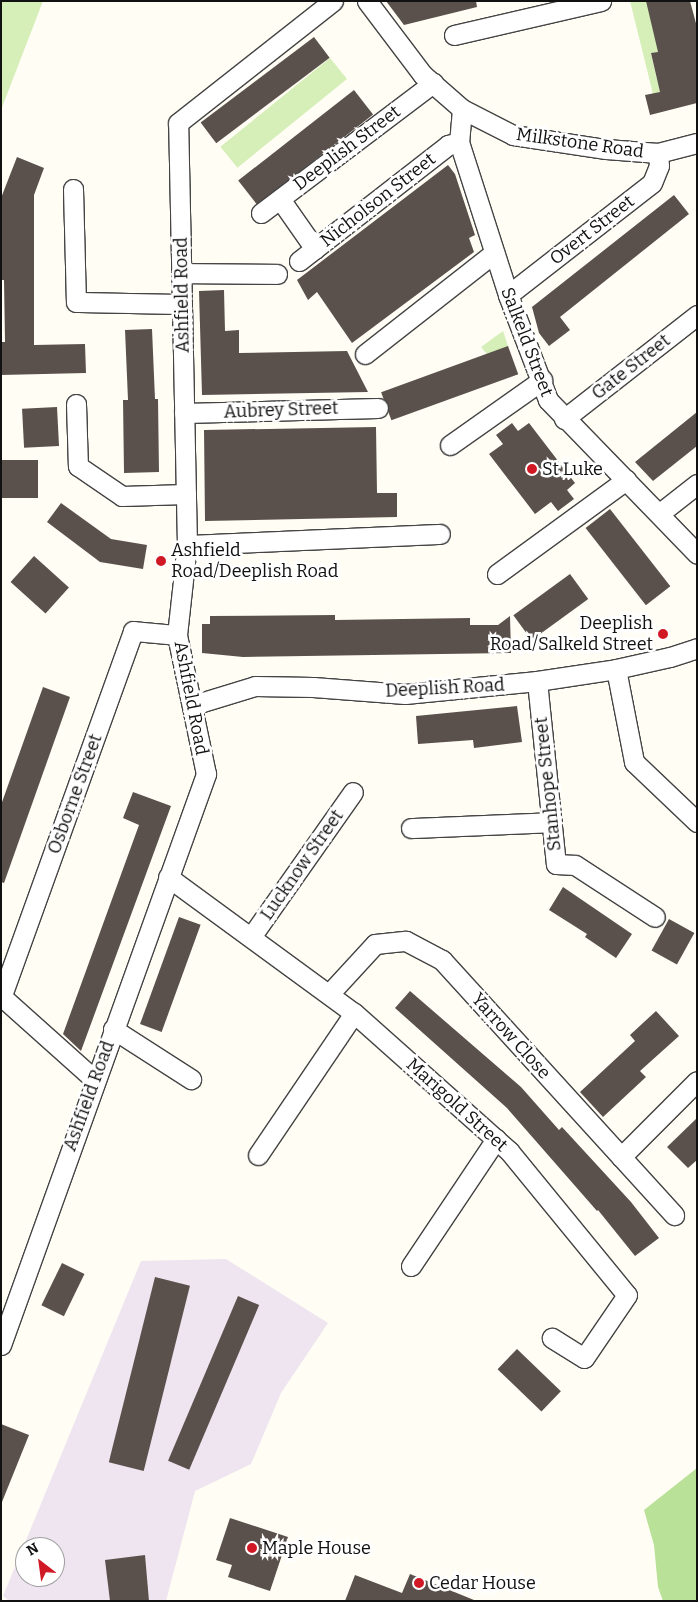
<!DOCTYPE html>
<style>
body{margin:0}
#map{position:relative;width:698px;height:1602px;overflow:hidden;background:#fffdf4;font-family:Bitter,serif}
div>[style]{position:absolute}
.industrial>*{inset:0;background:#eee5f0}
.green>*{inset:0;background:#d6efb9;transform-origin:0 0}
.forest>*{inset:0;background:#b9e197}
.building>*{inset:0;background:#5b514c;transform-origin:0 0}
.roads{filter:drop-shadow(1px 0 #444) drop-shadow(-1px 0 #444) drop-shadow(0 1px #444) drop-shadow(0 -1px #444)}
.street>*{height:19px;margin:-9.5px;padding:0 9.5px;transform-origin:9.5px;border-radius:9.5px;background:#fff}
.dots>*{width:14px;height:14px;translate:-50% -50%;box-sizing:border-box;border:2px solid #fff;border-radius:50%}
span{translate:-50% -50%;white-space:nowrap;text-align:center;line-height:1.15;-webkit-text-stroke:5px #fff;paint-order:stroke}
.street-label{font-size:18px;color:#111}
.poi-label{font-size:18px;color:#111}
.left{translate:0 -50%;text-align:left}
.right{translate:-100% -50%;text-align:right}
.frame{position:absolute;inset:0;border:2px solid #111;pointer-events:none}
.north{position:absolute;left:15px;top:1537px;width:50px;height:50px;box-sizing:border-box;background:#fff;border:1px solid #a0a0a0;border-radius:50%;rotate:330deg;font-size:14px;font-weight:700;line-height:20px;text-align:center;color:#111}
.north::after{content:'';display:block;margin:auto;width:18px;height:22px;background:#d01925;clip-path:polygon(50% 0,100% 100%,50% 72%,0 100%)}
</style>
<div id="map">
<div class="industrial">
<i style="clip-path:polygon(evenodd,226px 1259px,328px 1323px,281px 1393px,251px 1464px,195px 1491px,166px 1601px,9px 1601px,3px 1596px,141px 1261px,226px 1259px,25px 1547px,55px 1547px,55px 1577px,25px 1577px,25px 1547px)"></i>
</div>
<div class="green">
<i style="clip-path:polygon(1px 1px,43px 1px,1px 110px)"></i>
<i style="clip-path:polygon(630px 1px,654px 1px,658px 52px,651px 54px,658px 83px,679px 87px,653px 94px)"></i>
<i style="left:330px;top:58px;width:27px;height:141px;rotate:51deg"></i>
<i style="clip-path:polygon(503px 331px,508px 346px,491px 359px,481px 347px)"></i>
</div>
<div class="forest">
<i style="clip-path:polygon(697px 1468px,697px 1601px,663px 1601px,658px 1587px,654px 1545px,644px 1510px)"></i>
</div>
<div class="building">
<i style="clip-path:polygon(386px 1px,476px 1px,477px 7px,404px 25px)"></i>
<i style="clip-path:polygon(646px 1px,690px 1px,697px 27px,697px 103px,650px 115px,645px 95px,660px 92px,651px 53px,658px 52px)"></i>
<i style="left:314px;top:37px;width:26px;height:142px;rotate:53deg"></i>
<i style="left:354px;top:90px;width:31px;height:147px;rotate:52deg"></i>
<i style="clip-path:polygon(17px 157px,44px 168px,34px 195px,34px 345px,85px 344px,86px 373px,1px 375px,1px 342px,5px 342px,4px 280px,1px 280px,1px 198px)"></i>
<i style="clip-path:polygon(448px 165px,455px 174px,475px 235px,469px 238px,474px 252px,352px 343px,317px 292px,308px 300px,297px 280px)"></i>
<i style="clip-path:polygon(674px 195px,689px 214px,560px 317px,570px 330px,549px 346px,539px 333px,532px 307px)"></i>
<i style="clip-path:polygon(224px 290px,225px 331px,239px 330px,239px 353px,347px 351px,368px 392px,202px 395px,199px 291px)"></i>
<i style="clip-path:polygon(152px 329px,155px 399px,158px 399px,159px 472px,124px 473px,123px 400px,128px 400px,125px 330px)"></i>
<i style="left:508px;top:346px;width:30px;height:135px;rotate:70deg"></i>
<i style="left:57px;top:407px;width:39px;height:35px;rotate:87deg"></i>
<i style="clip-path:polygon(697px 412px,697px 446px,653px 481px,635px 462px)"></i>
<i style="clip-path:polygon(512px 423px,518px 431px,529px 423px,575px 483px,567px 490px,574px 499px,558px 511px,551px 502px,535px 514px,489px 454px,503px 444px,496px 435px)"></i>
<i style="clip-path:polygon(376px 427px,377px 493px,397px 493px,397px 517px,205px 521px,204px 430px)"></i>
<i style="left:2px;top:460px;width:36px;height:38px"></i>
<i style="clip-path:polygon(61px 503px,111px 539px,147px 545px,143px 569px,100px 562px,47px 522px)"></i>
<i style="left:610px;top:509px;width:98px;height:31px;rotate:52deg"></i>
<i style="left:34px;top:556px;width:47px;height:35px;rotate:42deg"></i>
<i style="left:570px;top:574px;width:31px;height:70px;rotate:54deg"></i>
<i style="clip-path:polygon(335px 615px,335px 620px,470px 618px,470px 625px,498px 625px,510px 616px,511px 653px,243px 657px,202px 653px,202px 624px,210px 624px,210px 616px)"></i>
<i style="clip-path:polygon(43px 687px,70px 697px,4px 883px,1px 882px,1px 805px)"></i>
<i style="clip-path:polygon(517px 706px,522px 742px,474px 748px,473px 740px,418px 744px,416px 716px)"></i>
<i style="clip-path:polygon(133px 792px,171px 806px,81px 1051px,63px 1034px,139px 825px,123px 818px)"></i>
<i style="clip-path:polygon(563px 887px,632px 934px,616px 958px,585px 937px,587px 934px,549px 910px)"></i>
<i style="left:179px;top:917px;width:23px;height:114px;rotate:20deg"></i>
<i style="left:669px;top:919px;width:29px;height:36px;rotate:29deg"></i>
<i style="clip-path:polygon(410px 991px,521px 1087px,559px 1130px,562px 1127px,631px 1202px,659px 1238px,635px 1256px,598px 1210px,597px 1211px,507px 1108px,395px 1008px)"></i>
<i style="clip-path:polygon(656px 1011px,679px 1036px,640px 1071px,646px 1077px,603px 1117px,580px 1092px,635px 1041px,630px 1035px)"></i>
<i style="clip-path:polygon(697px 1118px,697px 1160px,688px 1168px,667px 1147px)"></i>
<i style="left:62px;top:1263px;width:25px;height:47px;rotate:26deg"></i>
<i style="left:155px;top:1277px;width:36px;height:191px;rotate:14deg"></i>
<i style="left:238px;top:1296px;width:23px;height:179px;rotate:23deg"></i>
<i style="left:517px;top:1349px;width:61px;height:28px;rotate:44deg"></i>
<i style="clip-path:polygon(1px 1424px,29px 1435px,2px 1502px,1px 1502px)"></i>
<i style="clip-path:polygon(230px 1518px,288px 1537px,270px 1591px,228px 1577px,232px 1565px,216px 1560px)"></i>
<i style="clip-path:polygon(145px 1555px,149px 1601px,110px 1601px,105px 1560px)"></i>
<i style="clip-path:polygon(410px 1574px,474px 1600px,474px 1601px,345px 1601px,355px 1575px,402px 1593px)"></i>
</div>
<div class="roads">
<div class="street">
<i style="left:367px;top:1px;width:93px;rotate:52.9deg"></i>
<i style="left:423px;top:75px;width:52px;rotate:41.1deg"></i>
<i style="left:462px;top:109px;width:57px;rotate:27deg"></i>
<i style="left:513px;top:135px;width:94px;rotate:8.6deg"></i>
<i style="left:606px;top:149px;width:52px;rotate:4.4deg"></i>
<i style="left:658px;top:153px;width:40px;rotate:-14.4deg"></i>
<i style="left:454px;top:35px;width:151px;rotate:-13deg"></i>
<i style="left:462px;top:109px;width:33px;rotate:95deg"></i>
<i style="left:459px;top:142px;width:161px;rotate:72.2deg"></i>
<i style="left:508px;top:295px;width:112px;rotate:69.1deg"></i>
<i style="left:548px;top:400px;width:214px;rotate:45.9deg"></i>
<i style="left:73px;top:189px;width:113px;rotate:88.5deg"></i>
<i style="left:76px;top:302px;width:106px;rotate:1.1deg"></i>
<i style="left:280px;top:199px;width:61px;rotate:55deg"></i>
<i style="left:261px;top:213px;width:216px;rotate:-37.1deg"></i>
<i style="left:299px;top:261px;width:189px;rotate:-37.9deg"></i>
<i style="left:448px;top:145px;width:11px;rotate:-15deg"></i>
<i style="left:181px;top:273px;width:96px;rotate:0.6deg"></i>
<i style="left:508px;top:295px;width:182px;rotate:-37.9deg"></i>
<i style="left:652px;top:183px;width:18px;rotate:-68deg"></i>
<i style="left:659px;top:166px;width:13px;rotate:-94deg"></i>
<i style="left:365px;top:354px;width:164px;rotate:-38.1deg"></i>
<i style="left:76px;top:404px;width:62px;rotate:88.2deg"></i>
<i style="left:78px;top:466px;width:53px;rotate:34.3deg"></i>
<i style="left:122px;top:496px;width:64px;rotate:-1.8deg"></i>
<i style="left:184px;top:413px;width:194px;rotate:-1.5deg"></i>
<i style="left:564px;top:419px;width:169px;rotate:-38deg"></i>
<i style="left:450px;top:445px;width:113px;rotate:-35.2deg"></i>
<i style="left:660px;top:513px;width:47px;rotate:-38.1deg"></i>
<i style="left:187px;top:545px;width:253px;rotate:-2.5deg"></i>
<i style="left:497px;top:574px;width:160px;rotate:-36.1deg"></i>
<i style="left:616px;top:669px;width:95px;rotate:79deg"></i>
<i style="left:634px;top:762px;width:87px;rotate:43.6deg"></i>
<i style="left:537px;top:681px;width:184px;rotate:84.1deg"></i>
<i style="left:556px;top:864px;width:19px;rotate:3deg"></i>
<i style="left:575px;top:865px;width:95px;rotate:33deg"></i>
<i style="left:193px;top:705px;width:65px;rotate:-17deg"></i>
<i style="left:255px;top:686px;width:58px;rotate:1deg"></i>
<i style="left:313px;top:687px;width:92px;rotate:4.4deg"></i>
<i style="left:405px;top:694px;width:133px;rotate:-5.6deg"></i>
<i style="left:537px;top:681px;width:80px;rotate:-8.6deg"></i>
<i style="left:616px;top:669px;width:55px;rotate:-12.5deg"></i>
<i style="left:670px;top:657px;width:28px;rotate:-18deg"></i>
<i style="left:411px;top:828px;width:141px;rotate:-2.4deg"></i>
<i style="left:168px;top:877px;width:230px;rotate:36.2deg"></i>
<i style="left:354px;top:1013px;width:208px;rotate:41.7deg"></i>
<i style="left:509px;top:1151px;width:186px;rotate:50.7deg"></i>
<i style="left:627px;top:1295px;width:76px;rotate:124.3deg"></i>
<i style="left:584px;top:1358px;width:38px;rotate:-148deg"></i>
<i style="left:251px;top:937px;width:177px;rotate:-54.9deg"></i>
<i style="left:329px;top:994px;width:68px;rotate:-47.4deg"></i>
<i style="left:375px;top:944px;width:31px;rotate:-6deg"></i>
<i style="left:406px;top:941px;width:41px;rotate:27.8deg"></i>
<i style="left:442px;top:960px;width:345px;rotate:47.7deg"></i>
<i style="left:1px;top:996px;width:126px;rotate:41.8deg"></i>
<i style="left:1px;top:998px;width:390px;rotate:-70.2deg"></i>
<i style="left:133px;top:631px;width:44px;rotate:5.2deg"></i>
<i style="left:113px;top:1029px;width:93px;rotate:32.7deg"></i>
<i style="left:258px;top:1155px;width:171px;rotate:-55.9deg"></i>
<i style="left:621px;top:1157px;width:107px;rotate:-45deg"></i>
<i style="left:411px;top:1266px;width:153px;rotate:-56.2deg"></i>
<i style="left:1px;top:1345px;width:607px;rotate:-70.25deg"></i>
<i style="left:206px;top:774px;width:142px;rotate:-101.8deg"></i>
<i style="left:177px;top:635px;width:91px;rotate:-83.7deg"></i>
<i style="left:187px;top:545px;width:422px;rotate:-91.2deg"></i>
<i style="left:178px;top:123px;width:197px;rotate:-38.2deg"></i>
</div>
</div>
<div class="dots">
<i style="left:532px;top:469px;background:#d01925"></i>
<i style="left:161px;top:561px;background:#d01925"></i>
<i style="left:663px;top:634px;background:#d01925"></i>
<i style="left:252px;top:1548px;background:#d01925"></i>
<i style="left:419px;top:1583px;background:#d01925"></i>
</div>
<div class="street-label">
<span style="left:580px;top:143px;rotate:8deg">Milkstone Road</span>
<span style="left:347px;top:148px;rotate:-37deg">Deeplish Street</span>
<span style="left:378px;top:200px;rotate:-38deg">Nicholson Street</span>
<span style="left:592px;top:230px;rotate:-38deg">Overt Street</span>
<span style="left:182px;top:295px;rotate:-91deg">Ashfield Road</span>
<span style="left:527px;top:342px;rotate:69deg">Salkeld Street</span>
<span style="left:631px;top:367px;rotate:-38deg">Gate Street</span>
<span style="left:281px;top:410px;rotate:-2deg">Aubrey Street</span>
<span style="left:445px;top:688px;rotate:-3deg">Deeplish Road</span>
<span style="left:191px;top:698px;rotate:79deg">Ashfield Road</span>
<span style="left:548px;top:784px;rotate:-96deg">Stanhope Street</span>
<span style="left:75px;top:794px;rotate:-70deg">Osborne Street</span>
<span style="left:302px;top:865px;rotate:-55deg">Lucknow Street</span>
<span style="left:511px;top:1036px;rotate:48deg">Yarrow Close</span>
<span style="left:89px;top:1096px;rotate:-70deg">Ashfield Road</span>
<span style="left:457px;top:1105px;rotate:42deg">Marigold Street</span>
</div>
<div class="poi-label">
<span class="left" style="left:542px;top:469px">St Luke</span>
<span class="left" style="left:171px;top:561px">Ashfield<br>Road/Deeplish Road</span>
<span class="right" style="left:653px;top:634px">Deeplish<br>Road/Salkeld Street</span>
<span class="left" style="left:262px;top:1548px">Maple House</span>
<span class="left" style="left:429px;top:1583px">Cedar House</span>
</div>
<div class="frame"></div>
<div class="north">N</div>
</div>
